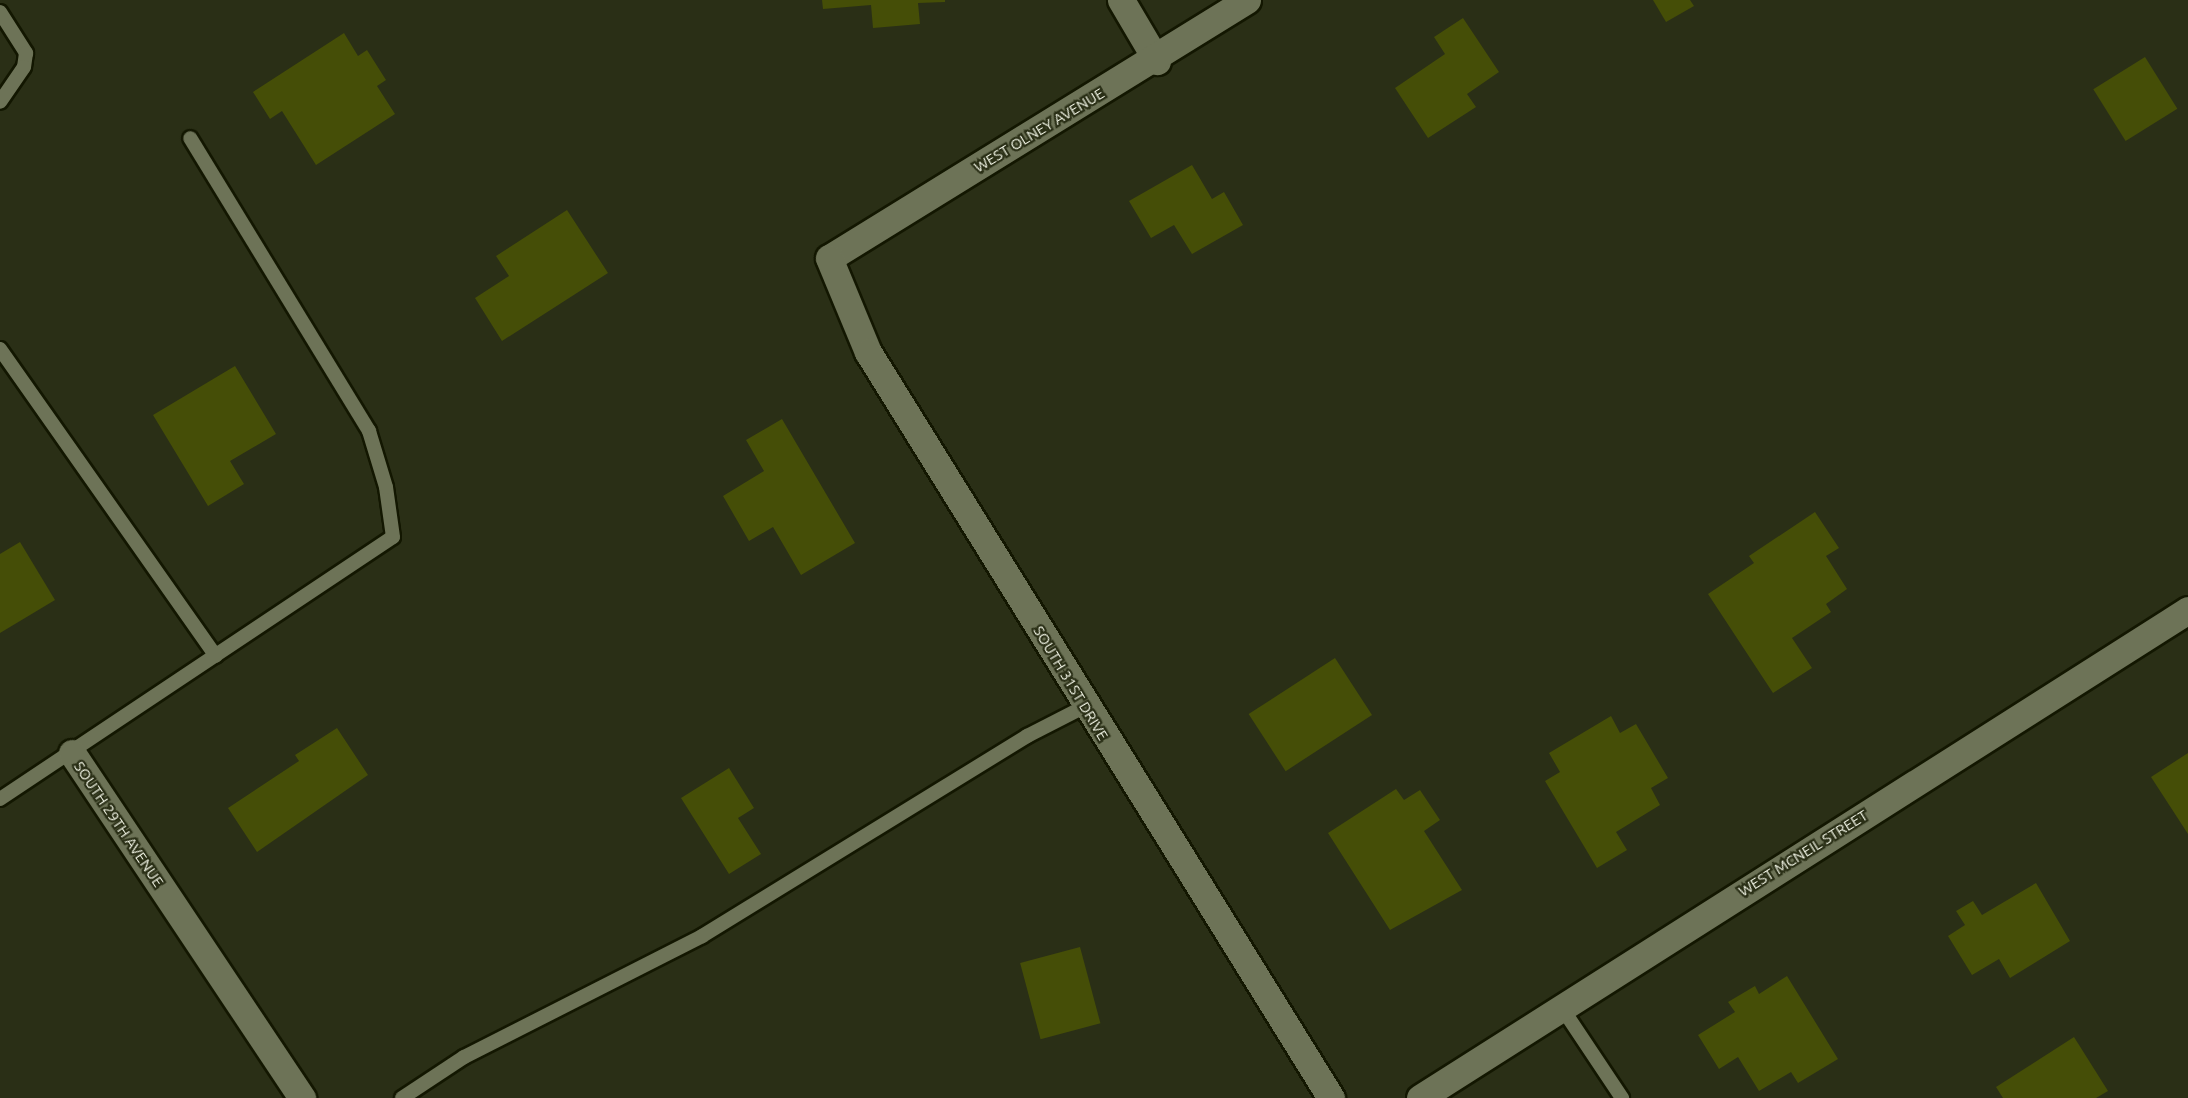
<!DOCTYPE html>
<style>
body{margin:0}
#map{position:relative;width:2188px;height:1098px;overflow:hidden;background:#2a2f16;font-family:Ubuntu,sans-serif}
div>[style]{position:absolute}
.building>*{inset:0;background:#454e07;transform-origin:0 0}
.roads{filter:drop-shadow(2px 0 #131701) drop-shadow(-2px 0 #131701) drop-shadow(0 2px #131701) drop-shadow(0 -2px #131701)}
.service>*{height:14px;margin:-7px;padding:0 7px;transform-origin:7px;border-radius:7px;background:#6d7357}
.minor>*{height:27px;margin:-13.5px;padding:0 13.5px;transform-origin:13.5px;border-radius:13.5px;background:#6d7357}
span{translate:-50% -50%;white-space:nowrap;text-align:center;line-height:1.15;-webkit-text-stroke:4.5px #2a2f16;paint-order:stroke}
.street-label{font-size:15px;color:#f3f6e7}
</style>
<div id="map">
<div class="building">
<i style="clip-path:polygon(822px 0,945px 0,945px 2px,918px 3px,920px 24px,873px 28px,871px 5px,823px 9px)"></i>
<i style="clip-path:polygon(1653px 0,1690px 0,1694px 6px,1666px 22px)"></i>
<i style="clip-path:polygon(1463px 18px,1499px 72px,1467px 94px,1476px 107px,1428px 138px,1395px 88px,1445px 54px,1434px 37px)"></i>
<i style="clip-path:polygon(344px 33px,358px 56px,367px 50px,386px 80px,377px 86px,395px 114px,316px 165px,282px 111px,270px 119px,253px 92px)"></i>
<i style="left:2145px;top:57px;width:61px;height:61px;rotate:58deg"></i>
<i style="clip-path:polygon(1192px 165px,1212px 199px,1224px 192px,1243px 225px,1192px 254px,1174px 225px,1151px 238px,1129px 201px)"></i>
<i style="clip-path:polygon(567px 210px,608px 273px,502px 341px,475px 298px,509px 276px,496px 256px)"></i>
<i style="clip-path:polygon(235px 366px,276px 434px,230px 461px,244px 484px,208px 506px,153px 415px)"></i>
<i style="clip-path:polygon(782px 419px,855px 543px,801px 575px,773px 527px,749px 541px,723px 496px,764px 471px,746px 440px)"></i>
<i style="clip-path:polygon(1815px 512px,1839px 548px,1826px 556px,1847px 589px,1826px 604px,1831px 612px,1792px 638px,1812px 668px,1773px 693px,1708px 594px,1754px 563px,1749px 556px)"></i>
<i style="clip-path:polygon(20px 542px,55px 600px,0 633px,0 554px)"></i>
<i style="left:1335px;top:658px;width:68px;height:103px;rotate:57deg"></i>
<i style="clip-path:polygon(1611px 716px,1620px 733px,1636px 724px,1668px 778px,1651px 788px,1660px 805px,1616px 832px,1627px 850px,1597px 868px,1545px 781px,1560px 772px,1549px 753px)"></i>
<i style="clip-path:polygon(337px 728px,368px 775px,257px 852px,228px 808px,299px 761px,295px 755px)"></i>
<i style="clip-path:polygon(2188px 753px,2188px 834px,2151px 777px)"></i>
<i style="clip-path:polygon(729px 768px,754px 808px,738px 818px,761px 854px,729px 874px,681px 798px)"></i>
<i style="clip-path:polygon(1396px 789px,1404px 800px,1420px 790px,1440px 820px,1424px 831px,1462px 890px,1390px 930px,1328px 833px)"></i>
<i style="clip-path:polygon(2036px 883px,2070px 941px,2010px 978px,1999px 959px,1972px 975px,1948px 936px,1965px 925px,1956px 911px,1973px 901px,1982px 915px)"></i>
<i style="left:1080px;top:947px;width:79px;height:62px;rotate:75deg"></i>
<i style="clip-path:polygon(1787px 976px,1838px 1059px,1798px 1083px,1791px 1072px,1759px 1091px,1738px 1057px,1719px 1069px,1698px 1035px,1735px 1012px,1728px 1002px,1755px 986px,1759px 994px)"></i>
<i style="clip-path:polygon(2074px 1037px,2108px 1091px,2096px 1098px,2003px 1098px,1996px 1087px)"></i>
</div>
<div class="roads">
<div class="service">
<i style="left:0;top:12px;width:49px;rotate:57.6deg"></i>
<i style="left:26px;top:53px;width:14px;rotate:98deg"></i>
<i style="left:24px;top:67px;width:42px;rotate:124.4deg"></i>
<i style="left:0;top:349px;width:375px;rotate:54.9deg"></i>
<i style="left:0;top:799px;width:472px;rotate:-33.7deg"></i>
<i style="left:393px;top:537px;width:50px;rotate:-98deg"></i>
<i style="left:386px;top:487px;width:59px;rotate:-106.9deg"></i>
<i style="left:369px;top:431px;width:343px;rotate:-121.4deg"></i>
<i style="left:1560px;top:1005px;width:112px;rotate:56.3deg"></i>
<i style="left:402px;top:1098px;width:74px;rotate:-33.5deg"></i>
<i style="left:464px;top:1057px;width:267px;rotate:-26.9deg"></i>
<i style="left:702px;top:936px;width:382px;rotate:-31.6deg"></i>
<i style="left:1027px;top:736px;width:66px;rotate:-27deg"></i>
</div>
<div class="minor">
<i style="left:1121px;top:0;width:71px;rotate:59.5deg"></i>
<i style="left:1247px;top:0;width:491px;rotate:148.3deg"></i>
<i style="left:829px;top:258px;width:102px;rotate:67.5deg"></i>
<i style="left:868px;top:352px;width:878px;rotate:58.17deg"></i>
<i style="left:72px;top:753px;width:415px;rotate:56.3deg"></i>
<i style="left:1420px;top:1098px;width:910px;rotate:-32.43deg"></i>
</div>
</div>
<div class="street-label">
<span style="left:1039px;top:130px;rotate:-31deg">WEST OLNEY AVENUE</span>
<span style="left:1071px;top:683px;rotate:59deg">SOUTH 31ST DRIVE</span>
<span style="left:119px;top:824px;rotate:56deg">SOUTH 29TH AVENUE</span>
<span style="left:1803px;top:853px;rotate:-32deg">WEST MCNEIL STREET</span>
</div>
</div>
